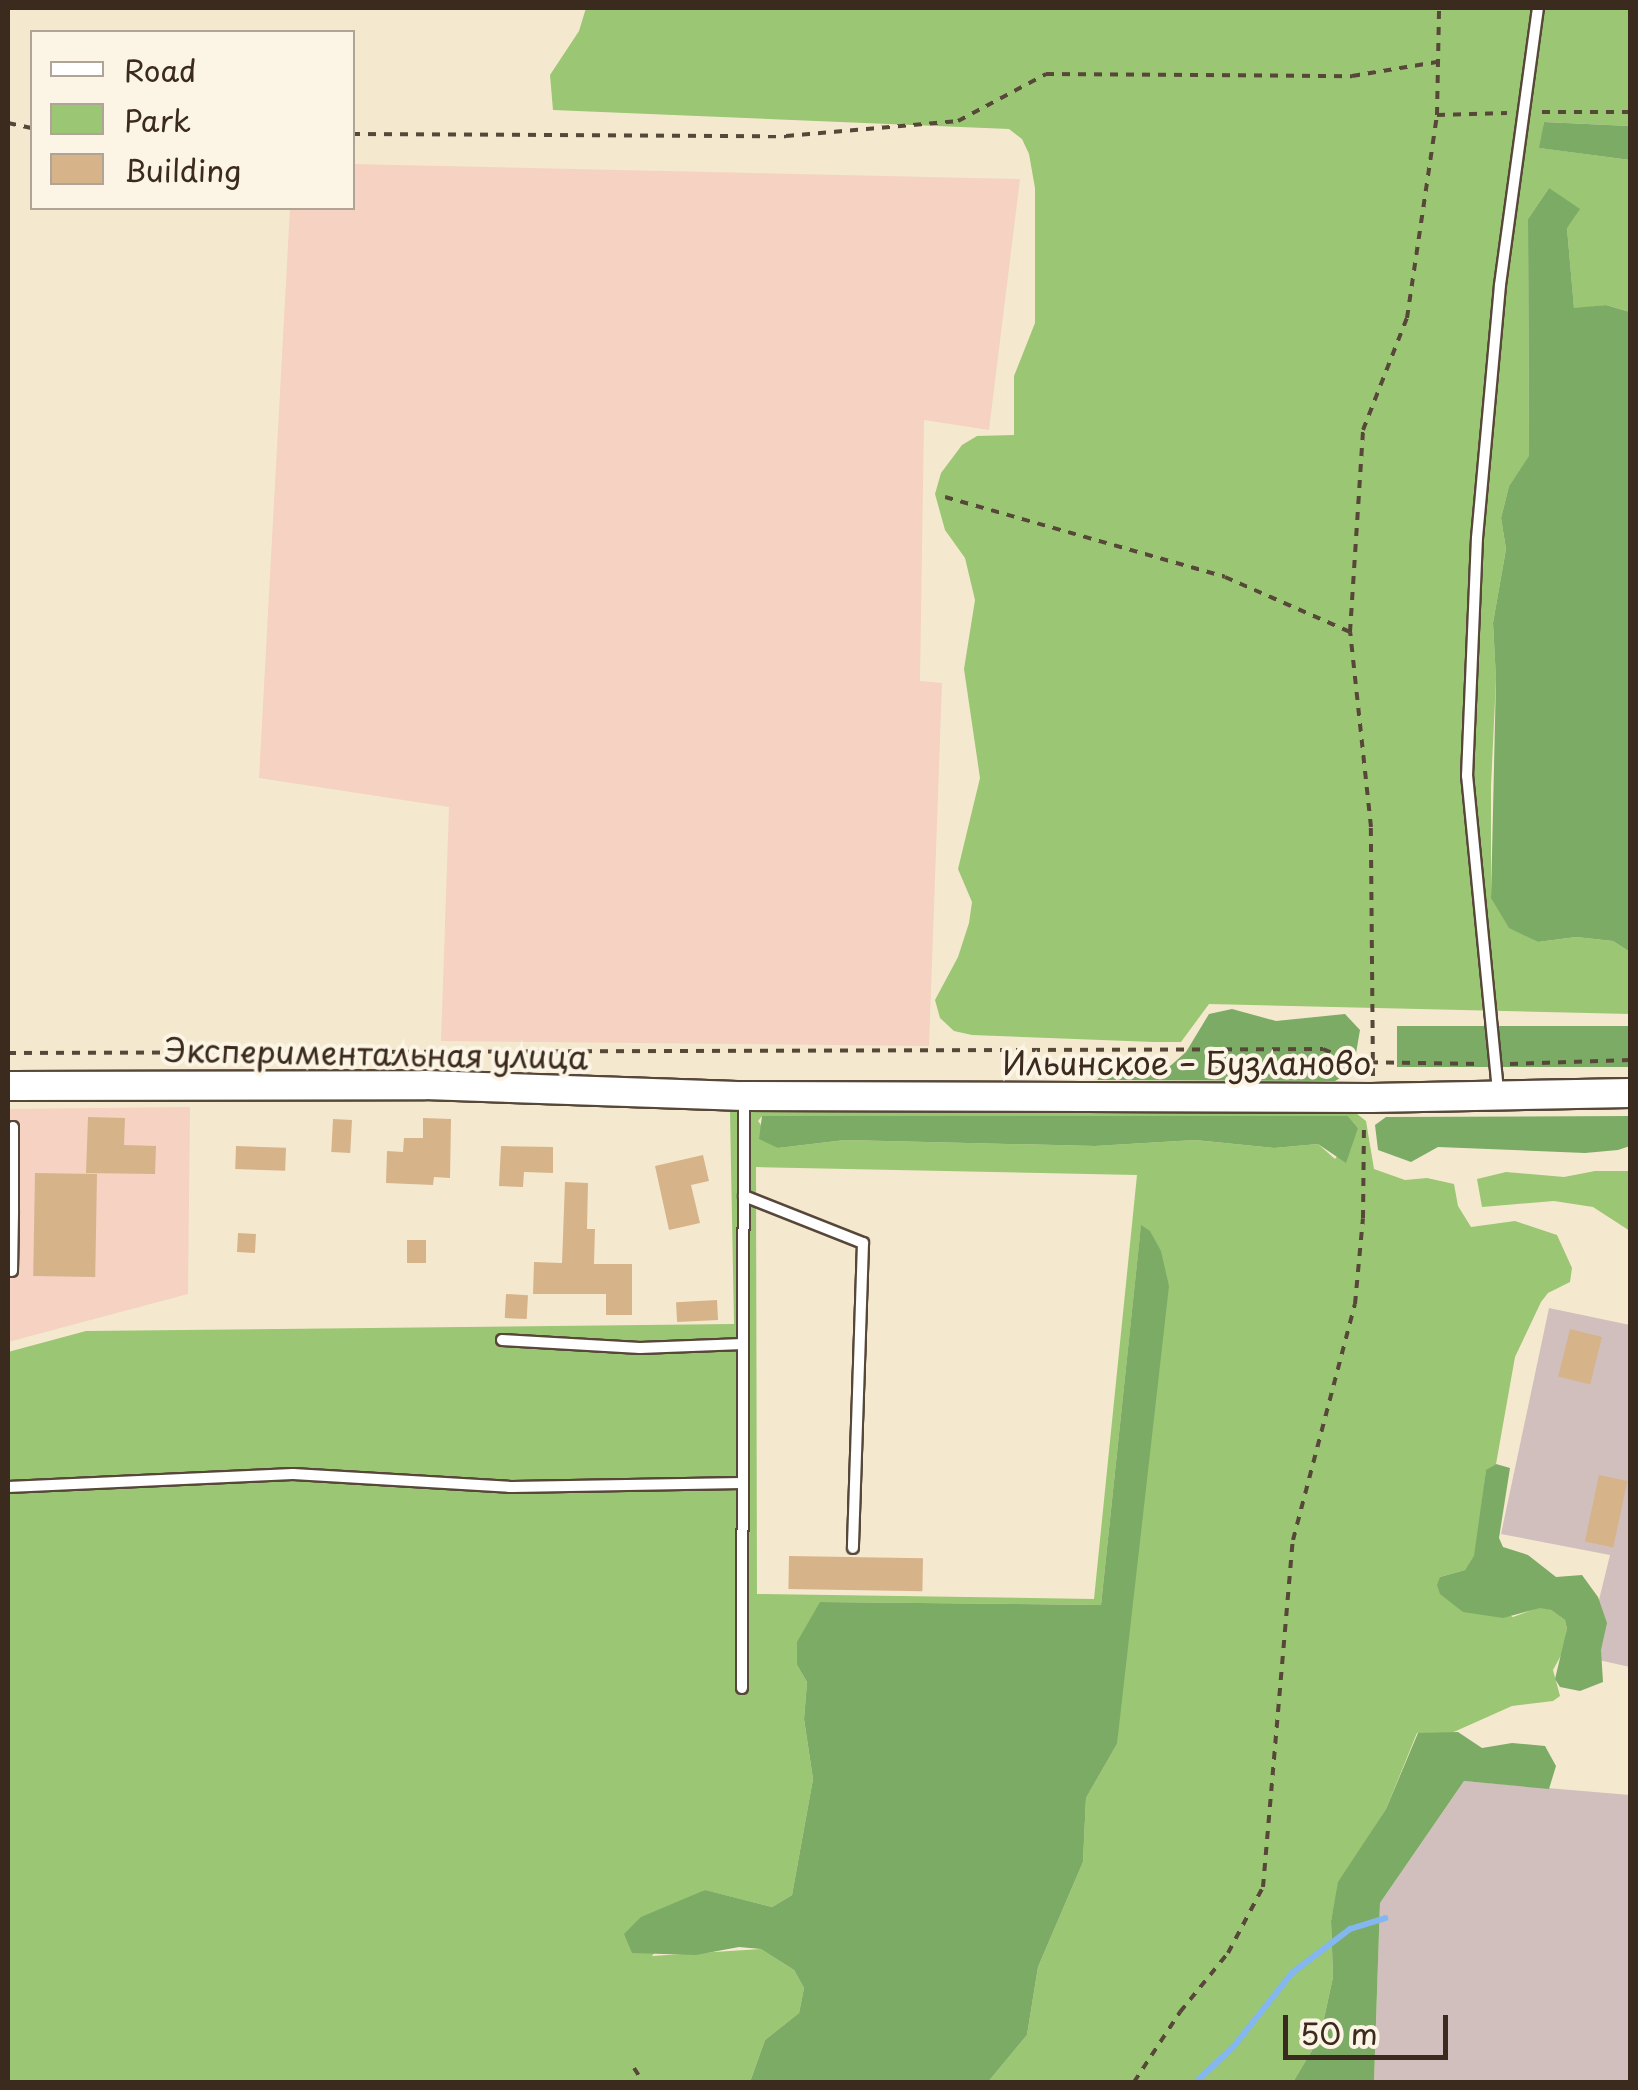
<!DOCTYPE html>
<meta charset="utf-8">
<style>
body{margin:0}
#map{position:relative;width:1638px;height:2090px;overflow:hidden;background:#f4e9cf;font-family:"Playpen Sans",sans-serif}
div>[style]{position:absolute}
.built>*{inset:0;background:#f5d2c2}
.industrial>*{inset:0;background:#d1bfbd}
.green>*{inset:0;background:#9bc673}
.forest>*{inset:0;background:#7cab65;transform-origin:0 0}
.stream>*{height:6px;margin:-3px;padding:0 3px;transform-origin:3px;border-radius:3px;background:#84b6f0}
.building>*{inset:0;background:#d7b38a;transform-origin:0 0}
.path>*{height:4px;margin-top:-2px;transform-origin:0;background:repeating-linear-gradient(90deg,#574739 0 8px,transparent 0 16px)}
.roads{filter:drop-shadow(2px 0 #574739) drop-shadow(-2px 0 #574739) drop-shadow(0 2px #574739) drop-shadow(0 -2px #574739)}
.lane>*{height:10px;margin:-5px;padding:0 5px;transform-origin:5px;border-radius:5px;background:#fff}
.secondary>*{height:28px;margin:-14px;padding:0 14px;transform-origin:14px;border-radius:14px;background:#fff}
span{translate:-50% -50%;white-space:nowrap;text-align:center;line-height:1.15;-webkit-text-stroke:8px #fcf5e5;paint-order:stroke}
.street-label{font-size:32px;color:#3b2a1e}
.frame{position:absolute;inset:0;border:10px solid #3b2a1e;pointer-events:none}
.legend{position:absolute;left:30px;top:30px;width:325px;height:180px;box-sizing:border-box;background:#fcf5e5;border:2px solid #afa495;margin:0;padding:12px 18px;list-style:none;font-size:30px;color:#3b2a1e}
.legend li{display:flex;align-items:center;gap:20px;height:50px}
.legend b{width:50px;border:2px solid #afa495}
.scale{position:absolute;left:1283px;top:2015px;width:165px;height:45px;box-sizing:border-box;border:5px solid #3b2a1e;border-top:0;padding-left:12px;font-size:30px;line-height:35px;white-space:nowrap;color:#3b2a1e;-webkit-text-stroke:8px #fcf5e5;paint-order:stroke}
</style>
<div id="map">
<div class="built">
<i style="clip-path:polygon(353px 164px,1020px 179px,989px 430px,924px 420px,920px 681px,942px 683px,929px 1046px,441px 1041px,449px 807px,259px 778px,290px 208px,352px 208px)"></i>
<i style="clip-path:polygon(190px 1107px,188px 1294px,8px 1342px,8px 1109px)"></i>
</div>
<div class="industrial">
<i style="clip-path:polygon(1549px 1308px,1630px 1325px,1630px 1667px,1585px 1657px,1610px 1555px,1501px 1534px)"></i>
<i style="clip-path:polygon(1464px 1781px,1630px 1795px,1630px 2082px,1374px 2082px,1380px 1903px)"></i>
</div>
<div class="green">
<i style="clip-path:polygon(586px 8px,1630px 8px,1630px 126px,1544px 122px,1540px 148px,1630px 160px,1630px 312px,1606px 305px,1574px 309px,1567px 228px,1549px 188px,1528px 219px,1529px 457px,1509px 486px,1501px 518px,1506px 549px,1493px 623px,1496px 679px,1491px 786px,1491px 897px,1509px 927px,1538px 942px,1576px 937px,1613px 941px,1630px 952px,1630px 1014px,1209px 1004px,1181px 1042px,1154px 1042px,972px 1035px,954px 1031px,940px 1018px,935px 1000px,958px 957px,969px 923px,972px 902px,958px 869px,980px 778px,964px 669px,975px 600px,965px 558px,945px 530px,935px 494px,941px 473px,962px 445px,977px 436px,1014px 435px,1014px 376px,1035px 323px,1035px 188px,1029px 154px,1022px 139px,1009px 129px,553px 110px,550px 75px,579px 31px)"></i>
<i style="clip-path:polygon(evenodd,1352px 1110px,1366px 1121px,1374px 1169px,1405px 1180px,1427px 1178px,1454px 1184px,1458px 1206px,1471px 1227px,1515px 1221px,1557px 1235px,1572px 1268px,1570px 1282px,1548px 1293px,1541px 1302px,1515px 1357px,1496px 1464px,1486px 1471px,1475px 1556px,1465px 1570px,1440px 1577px,1513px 1617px,1540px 1607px,1551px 1610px,1565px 1620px,1567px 1629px,1565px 1648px,1553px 1670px,1560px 1696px,1553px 1701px,1512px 1706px,1447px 1735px,1417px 1733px,1386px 1809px,1339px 1882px,1331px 1921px,1333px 1977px,1320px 2037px,1293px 2082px,988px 2082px,1027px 2035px,1038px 1967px,1083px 1862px,1086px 1798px,1117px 1744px,1141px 1226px,1101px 1605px,820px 1602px,797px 1665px,807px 1682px,804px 1719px,813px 1779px,792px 1895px,772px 1907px,704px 1890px,652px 1956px,761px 1949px,794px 1970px,804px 1988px,799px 2013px,765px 2040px,750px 2082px,8px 2082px,8px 1352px,86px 1331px,734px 1324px,730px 1112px,1352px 1110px,762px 1116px,1348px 1116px,1358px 1128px,1335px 1159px,1318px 1144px,1274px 1148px,1195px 1140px,1095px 1146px,845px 1140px,778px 1148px,758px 1121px,762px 1116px,1352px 1110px,756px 1167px,1137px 1175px,1094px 1599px,757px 1594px,756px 1167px)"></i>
<i style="clip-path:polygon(1595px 1171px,1630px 1171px,1630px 1231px,1593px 1207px,1554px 1201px,1482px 1207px,1477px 1179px,1506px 1172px,1564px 1177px)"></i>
</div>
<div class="forest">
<i style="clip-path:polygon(1544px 122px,1630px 126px,1630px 160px,1539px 148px)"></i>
<i style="clip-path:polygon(1549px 188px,1580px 209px,1567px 228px,1574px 308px,1606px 305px,1630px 312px,1630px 952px,1613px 941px,1576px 937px,1538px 942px,1509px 928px,1491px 898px,1496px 679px,1493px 623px,1506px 549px,1501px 518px,1509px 486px,1529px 456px,1528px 219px)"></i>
<i style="clip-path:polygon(1232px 1009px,1276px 1021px,1345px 1014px,1360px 1030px,1353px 1071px,1335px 1081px,1097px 1080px,1104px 1072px,1125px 1065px,1169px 1067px,1186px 1052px,1209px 1014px)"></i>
<i style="left:1630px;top:1026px;width:41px;height:233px;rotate:90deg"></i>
<i style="clip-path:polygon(762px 1116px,1348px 1116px,1358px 1128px,1346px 1163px,1318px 1144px,1274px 1148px,1195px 1140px,1095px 1146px,845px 1140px,778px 1148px,759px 1139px)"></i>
<i style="clip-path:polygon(1630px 1116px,1630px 1146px,1618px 1150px,1585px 1153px,1438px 1147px,1411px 1162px,1378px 1150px,1375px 1125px,1386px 1117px)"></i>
<i style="clip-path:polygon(1141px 1225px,1150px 1231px,1161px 1251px,1169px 1286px,1117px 1744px,1086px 1798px,1083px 1862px,1038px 1967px,1027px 2035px,988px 2082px,750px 2082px,765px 2040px,799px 2013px,804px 1988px,794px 1970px,761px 1949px,739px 1947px,696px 1955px,632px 1953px,624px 1934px,641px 1917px,705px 1890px,772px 1907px,792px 1895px,813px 1779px,804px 1719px,807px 1682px,797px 1665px,797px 1642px,820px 1602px,1101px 1605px)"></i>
<i style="clip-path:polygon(1496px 1464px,1510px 1468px,1499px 1538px,1503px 1547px,1528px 1555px,1556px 1577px,1582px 1575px,1598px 1597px,1607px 1623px,1601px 1650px,1603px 1682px,1580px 1691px,1560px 1687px,1555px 1679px,1567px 1629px,1565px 1620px,1551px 1610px,1540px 1608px,1503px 1618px,1463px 1612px,1440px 1594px,1437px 1585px,1440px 1577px,1465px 1570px,1474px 1556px,1486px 1470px)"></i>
<i style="clip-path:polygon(1458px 1732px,1482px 1748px,1512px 1743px,1545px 1746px,1556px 1766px,1549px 1789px,1464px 1781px,1380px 1903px,1374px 2082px,1293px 2082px,1320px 2037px,1333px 1977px,1331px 1921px,1338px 1882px,1386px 1809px,1418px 1733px)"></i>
</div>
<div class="stream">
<i style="left:1196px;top:2082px;width:52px;rotate:-43.5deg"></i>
<i style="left:1234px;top:2046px;width:93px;rotate:-51.5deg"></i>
<i style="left:1292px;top:1973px;width:73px;rotate:-37.2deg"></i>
<i style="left:1350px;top:1929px;width:37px;rotate:-17deg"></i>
</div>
<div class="building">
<i style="clip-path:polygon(88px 1117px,125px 1118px,124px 1145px,156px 1146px,155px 1174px,86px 1173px)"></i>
<i style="clip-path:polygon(423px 1118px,451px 1119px,450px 1178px,434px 1177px,433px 1185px,386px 1183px,387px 1151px,403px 1152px,404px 1138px,423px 1138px)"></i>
<i style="left:333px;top:1119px;width:19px;height:33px;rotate:3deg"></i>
<i style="left:236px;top:1146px;width:50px;height:23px;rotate:2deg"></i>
<i style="clip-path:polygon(501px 1146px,553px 1147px,553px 1173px,524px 1172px,523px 1187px,499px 1186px)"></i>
<i style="clip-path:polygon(703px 1155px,709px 1181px,691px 1185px,700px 1223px,669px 1230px,655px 1166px)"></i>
<i style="left:35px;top:1173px;width:62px;height:103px;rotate:1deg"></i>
<i style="clip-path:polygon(565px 1182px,588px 1183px,587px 1229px,595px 1229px,594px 1264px,632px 1264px,632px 1315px,606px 1315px,606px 1294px,533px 1294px,534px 1262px,562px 1263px)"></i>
<i style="left:238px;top:1233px;width:18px;height:19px;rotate:3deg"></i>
<i style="left:407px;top:1240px;width:19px;height:23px"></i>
<i style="left:506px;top:1294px;width:22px;height:24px;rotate:3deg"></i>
<i style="left:717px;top:1300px;width:20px;height:41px;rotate:87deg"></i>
<i style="left:1570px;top:1329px;width:33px;height:49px;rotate:14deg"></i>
<i style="left:1599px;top:1475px;width:29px;height:68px;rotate:12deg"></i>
<i style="left:789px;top:1556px;width:134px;height:33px;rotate:1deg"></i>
</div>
<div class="path">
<i style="left:1542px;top:112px;width:88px"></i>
<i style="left:1437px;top:115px;width:70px;rotate:-1.6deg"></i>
<i style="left:8px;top:123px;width:25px;rotate:12deg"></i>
<i style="left:352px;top:134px;width:434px;rotate:0.3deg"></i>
<i style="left:786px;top:136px;width:173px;rotate:-5deg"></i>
<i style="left:958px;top:121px;width:100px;rotate:-28.1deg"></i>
<i style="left:1046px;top:74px;width:306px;rotate:0.4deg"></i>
<i style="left:1352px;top:76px;width:86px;rotate:-9.4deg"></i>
<i style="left:945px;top:497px;width:291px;rotate:15.9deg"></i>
<i style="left:1225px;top:577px;width:137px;rotate:23.7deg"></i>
<i style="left:8px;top:1053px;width:1315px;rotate:-0.17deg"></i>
<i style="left:1323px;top:1049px;width:34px;rotate:23deg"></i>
<i style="left:1354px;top:1062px;width:127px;rotate:0.9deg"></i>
<i style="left:1510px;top:1064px;width:120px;rotate:-1.9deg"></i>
<i style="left:1373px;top:1076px;width:249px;rotate:-90.5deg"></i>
<i style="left:1371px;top:827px;width:196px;rotate:-96.1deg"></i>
<i style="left:1350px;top:632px;width:202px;rotate:-86.3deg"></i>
<i style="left:1363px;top:430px;width:120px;rotate:-68.6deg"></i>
<i style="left:1407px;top:318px;width:205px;rotate:-81.6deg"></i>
<i style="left:1437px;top:115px;width:107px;rotate:-88.9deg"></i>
<i style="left:634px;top:2068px;width:17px;rotate:57deg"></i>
<i style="left:1134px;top:2082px;width:84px;rotate:-56.7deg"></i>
<i style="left:1180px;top:2012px;width:76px;rotate:-50.9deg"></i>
<i style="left:1228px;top:1953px;width:75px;rotate:-62.1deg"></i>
<i style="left:1263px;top:1887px;width:348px;rotate:-85.1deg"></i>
<i style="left:1293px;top:1540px;width:244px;rotate:-75.3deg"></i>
<i style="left:1355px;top:1304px;width:86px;rotate:-84.7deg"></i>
<i style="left:1363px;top:1218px;width:95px;rotate:-89.4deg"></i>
</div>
<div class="roads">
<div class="lane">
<i style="left:1498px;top:1091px;width:317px;rotate:-95.6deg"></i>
<i style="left:1467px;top:776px;width:238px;rotate:-87.6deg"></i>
<i style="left:1477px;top:538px;width:254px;rotate:-84.8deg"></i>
<i style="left:1500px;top:285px;width:280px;rotate:-82.2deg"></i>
<i style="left:744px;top:1196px;width:128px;rotate:21.6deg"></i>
<i style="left:863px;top:1243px;width:305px;rotate:91.9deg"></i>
<i style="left:8px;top:1211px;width:5px"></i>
<i style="left:13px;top:1211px;width:84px;rotate:-90deg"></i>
<i style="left:12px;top:1271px;width:60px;rotate:-89deg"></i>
<i style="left:502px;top:1340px;width:138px;rotate:3.3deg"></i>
<i style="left:640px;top:1348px;width:103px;rotate:-2.2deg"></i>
<i style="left:8px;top:1487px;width:285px;rotate:-2.6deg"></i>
<i style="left:293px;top:1474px;width:216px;rotate:3.4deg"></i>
<i style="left:509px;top:1487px;width:233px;rotate:-1deg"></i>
<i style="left:742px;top:1688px;width:591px;rotate:-89.81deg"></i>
</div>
<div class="secondary">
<i style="left:8px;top:1086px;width:417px;rotate:-0.1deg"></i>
<i style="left:425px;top:1085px;width:319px;rotate:2deg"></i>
<i style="left:744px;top:1096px;width:627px;rotate:0.18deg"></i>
<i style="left:1371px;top:1098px;width:259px;rotate:-1.1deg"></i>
</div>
</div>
<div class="street-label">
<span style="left:376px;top:1053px;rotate:1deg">Экспериментальная улица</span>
<span style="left:1187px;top:1062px">Ильинское – Бузланово</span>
</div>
<div class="frame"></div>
<ul class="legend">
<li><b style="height:12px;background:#fff"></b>Road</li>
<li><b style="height:28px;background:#9bc673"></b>Park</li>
<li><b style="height:28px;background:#d7b38a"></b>Building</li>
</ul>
<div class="scale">50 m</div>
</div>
